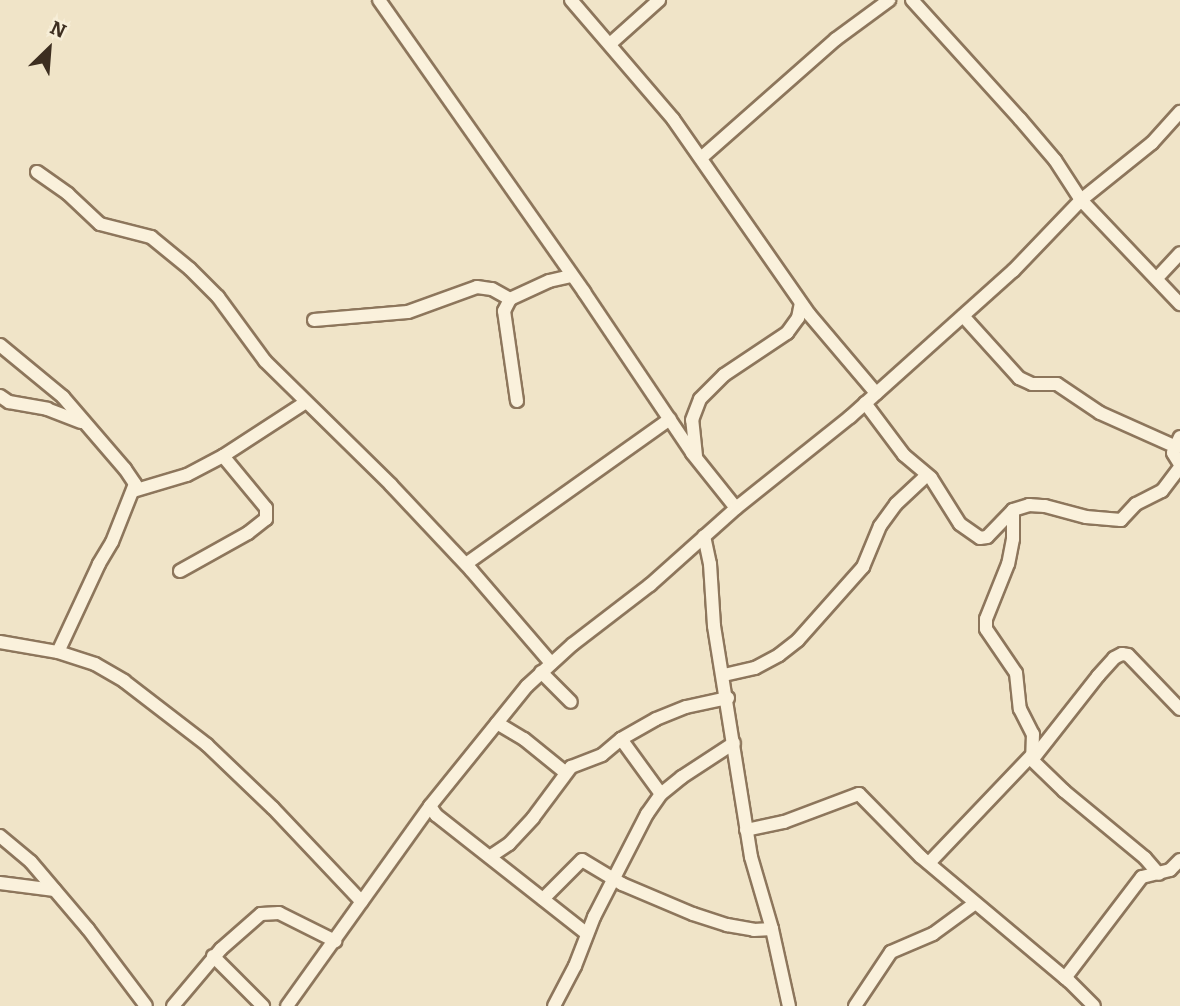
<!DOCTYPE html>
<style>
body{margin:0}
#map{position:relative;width:1180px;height:1006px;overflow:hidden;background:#f0e4c8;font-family:Bitter,serif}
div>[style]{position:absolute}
.roads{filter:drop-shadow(2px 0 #8d765c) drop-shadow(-2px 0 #8d765c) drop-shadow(0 2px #8d765c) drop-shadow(0 -2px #8d765c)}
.minor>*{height:12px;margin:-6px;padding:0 6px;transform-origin:6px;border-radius:6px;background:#faf1dc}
span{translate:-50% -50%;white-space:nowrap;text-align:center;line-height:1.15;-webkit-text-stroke:5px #f7eed8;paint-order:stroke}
.north{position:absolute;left:14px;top:14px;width:70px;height:70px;-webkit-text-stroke:5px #f7eed8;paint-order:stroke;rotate:25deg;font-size:19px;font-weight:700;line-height:28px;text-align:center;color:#3d2e20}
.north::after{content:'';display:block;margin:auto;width:24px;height:32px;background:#3d2e20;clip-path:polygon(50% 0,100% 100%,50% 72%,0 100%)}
</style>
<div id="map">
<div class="roads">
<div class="minor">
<i style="left:379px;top:0;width:357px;rotate:54.9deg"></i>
<i style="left:584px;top:292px;width:194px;rotate:56.1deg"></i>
<i style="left:692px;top:453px;width:70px;rotate:51.3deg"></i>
<i style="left:571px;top:0;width:157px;rotate:49.4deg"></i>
<i style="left:673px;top:119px;width:238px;rotate:55.1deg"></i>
<i style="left:809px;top:314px;width:104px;rotate:49.7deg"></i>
<i style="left:912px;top:0;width:161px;rotate:47.8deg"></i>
<i style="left:1020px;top:119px;width:54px;rotate:49.5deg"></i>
<i style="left:1055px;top:160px;width:48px;rotate:57deg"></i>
<i style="left:1081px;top:200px;width:144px;rotate:46.4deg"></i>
<i style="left:610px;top:44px;width:66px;rotate:-41.9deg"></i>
<i style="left:701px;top:158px;width:180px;rotate:-41.4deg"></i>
<i style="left:836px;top:39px;width:66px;rotate:-36.3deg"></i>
<i style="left:37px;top:172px;width:38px;rotate:35deg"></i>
<i style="left:68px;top:194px;width:44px;rotate:43.2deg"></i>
<i style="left:100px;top:224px;width:53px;rotate:14.3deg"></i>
<i style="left:151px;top:237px;width:50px;rotate:39.4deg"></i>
<i style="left:190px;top:269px;width:40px;rotate:45deg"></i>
<i style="left:218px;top:297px;width:79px;rotate:53.7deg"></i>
<i style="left:265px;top:361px;width:177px;rotate:44.5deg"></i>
<i style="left:391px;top:485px;width:117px;rotate:46.7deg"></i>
<i style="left:471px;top:570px;width:123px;rotate:49.3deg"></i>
<i style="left:1157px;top:278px;width:34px;rotate:-47deg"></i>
<i style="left:963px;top:316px;width:84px;rotate:47.9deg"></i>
<i style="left:1019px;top:378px;width:14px;rotate:25deg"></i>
<i style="left:1032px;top:384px;width:25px"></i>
<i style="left:1057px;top:384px;width:52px;rotate:34deg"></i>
<i style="left:1100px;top:413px;width:83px;rotate:24.1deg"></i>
<i style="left:314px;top:320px;width:94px;rotate:-4.9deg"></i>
<i style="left:408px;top:312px;width:73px;rotate:-19.9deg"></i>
<i style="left:477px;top:287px;width:15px;rotate:8deg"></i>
<i style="left:492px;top:289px;width:21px;rotate:29deg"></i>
<i style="left:0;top:345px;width:82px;rotate:39.5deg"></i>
<i style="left:63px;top:397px;width:95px;rotate:49.3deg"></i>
<i style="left:125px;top:469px;width:18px;rotate:56deg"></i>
<i style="left:135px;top:484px;width:62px;rotate:111.6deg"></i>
<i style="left:112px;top:542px;width:26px;rotate:121deg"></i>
<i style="left:99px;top:564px;width:97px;rotate:115deg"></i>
<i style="left:0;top:396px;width:11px;rotate:34deg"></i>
<i style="left:9px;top:402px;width:39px;rotate:10deg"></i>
<i style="left:47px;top:409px;width:36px;rotate:21deg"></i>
<i style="left:517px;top:401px;width:91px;rotate:-98.2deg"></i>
<i style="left:504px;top:311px;width:13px;rotate:-63deg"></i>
<i style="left:510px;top:299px;width:43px;rotate:-24.8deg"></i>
<i style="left:549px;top:281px;width:23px;rotate:-13deg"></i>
<i style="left:865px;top:403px;width:65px;rotate:53.1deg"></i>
<i style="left:904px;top:455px;width:35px;rotate:40deg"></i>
<i style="left:931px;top:478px;width:54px;rotate:57.8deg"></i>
<i style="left:960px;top:524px;width:24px;rotate:35deg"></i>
<i style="left:980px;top:538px;width:7px;rotate:-8deg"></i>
<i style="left:987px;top:537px;width:37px;rotate:-46deg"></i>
<i style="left:1013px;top:510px;width:17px;rotate:-17deg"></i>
<i style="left:1029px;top:505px;width:16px;rotate:4deg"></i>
<i style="left:1045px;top:506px;width:42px;rotate:15deg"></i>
<i style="left:1086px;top:517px;width:35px;rotate:5deg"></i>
<i style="left:1121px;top:520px;width:22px;rotate:-47deg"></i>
<i style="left:1136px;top:504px;width:29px;rotate:-27deg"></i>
<i style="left:1162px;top:491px;width:30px;rotate:-53deg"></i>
<i style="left:1180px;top:437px;width:17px;rotate:114deg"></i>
<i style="left:1173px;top:453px;width:13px;rotate:58deg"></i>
<i style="left:696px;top:456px;width:36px;rotate:-96deg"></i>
<i style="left:692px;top:420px;width:22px;rotate:-69deg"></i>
<i style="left:700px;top:399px;width:34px;rotate:-45deg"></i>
<i style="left:724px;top:375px;width:76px;rotate:-33.7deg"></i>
<i style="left:787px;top:333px;width:19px;rotate:-54deg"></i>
<i style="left:798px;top:318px;width:15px;rotate:-79deg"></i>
<i style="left:133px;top:491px;width:56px;rotate:-16.5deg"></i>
<i style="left:187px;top:475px;width:41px;rotate:-27.8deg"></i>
<i style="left:223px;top:456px;width:99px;rotate:-33deg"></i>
<i style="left:1013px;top:510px;width:29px;rotate:90deg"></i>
<i style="left:1013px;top:539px;width:25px;rotate:101deg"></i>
<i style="left:1008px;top:564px;width:59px;rotate:111.8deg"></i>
<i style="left:986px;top:619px;width:10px;rotate:90deg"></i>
<i style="left:986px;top:629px;width:53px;rotate:55.7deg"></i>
<i style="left:1016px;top:673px;width:36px;rotate:84deg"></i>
<i style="left:1020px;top:709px;width:28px;rotate:63deg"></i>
<i style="left:1033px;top:734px;width:26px;rotate:92deg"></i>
<i style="left:1032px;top:760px;width:45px;rotate:44.1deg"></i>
<i style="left:1064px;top:791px;width:105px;rotate:39.6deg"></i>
<i style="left:1145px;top:858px;width:21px;rotate:49deg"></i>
<i style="left:704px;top:536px;width:29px;rotate:78deg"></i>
<i style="left:710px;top:564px;width:62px;rotate:86.3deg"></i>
<i style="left:714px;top:626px;width:234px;rotate:80.9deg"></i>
<i style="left:751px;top:857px;width:75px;rotate:73.7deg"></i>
<i style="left:772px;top:929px;width:79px;rotate:77.6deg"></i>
<i style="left:466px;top:564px;width:250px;rotate:-35.4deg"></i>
<i style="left:180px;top:571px;width:78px;rotate:-29.2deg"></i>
<i style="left:248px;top:533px;width:23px;rotate:-38deg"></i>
<i style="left:266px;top:519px;width:11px;rotate:-90deg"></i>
<i style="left:266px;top:508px;width:67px;rotate:-129.6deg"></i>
<i style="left:0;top:642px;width:59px;rotate:9.8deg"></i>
<i style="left:58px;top:652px;width:39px;rotate:18deg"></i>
<i style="left:95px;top:664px;width:34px;rotate:30deg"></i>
<i style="left:124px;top:681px;width:105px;rotate:37.6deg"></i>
<i style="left:207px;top:745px;width:91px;rotate:43.7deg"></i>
<i style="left:273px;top:808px;width:129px;rotate:46.6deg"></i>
<i style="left:541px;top:672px;width:42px;rotate:45deg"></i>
<i style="left:724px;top:675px;width:32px;rotate:-13deg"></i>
<i style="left:755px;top:668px;width:27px;rotate:-28deg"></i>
<i style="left:779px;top:655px;width:24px;rotate:-38deg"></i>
<i style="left:798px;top:640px;width:98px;rotate:-48.3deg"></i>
<i style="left:863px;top:567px;width:44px;rotate:-67.5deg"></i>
<i style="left:880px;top:526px;width:27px;rotate:-54deg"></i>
<i style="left:896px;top:504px;width:42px;rotate:-43.1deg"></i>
<i style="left:497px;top:723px;width:31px;rotate:31deg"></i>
<i style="left:524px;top:739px;width:54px;rotate:39deg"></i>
<i style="left:621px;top:739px;width:68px;rotate:54deg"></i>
<i style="left:1032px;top:760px;width:107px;rotate:-51.8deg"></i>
<i style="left:1098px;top:676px;width:24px;rotate:-48deg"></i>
<i style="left:1114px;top:658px;width:9px;rotate:-27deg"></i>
<i style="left:1122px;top:654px;width:6px;rotate:9deg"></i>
<i style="left:1128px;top:655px;width:75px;rotate:46.1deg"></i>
<i style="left:430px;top:806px;width:11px;rotate:56deg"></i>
<i style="left:436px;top:815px;width:192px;rotate:38.2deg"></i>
<i style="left:746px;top:830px;width:39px;rotate:-12deg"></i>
<i style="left:784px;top:822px;width:80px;rotate:-20.5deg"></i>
<i style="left:859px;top:794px;width:88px;rotate:45.5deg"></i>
<i style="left:921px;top:857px;width:193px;rotate:40deg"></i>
<i style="left:1069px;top:981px;width:35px;rotate:45deg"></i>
<i style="left:0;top:836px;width:40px;rotate:40deg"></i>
<i style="left:31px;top:862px;width:88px;rotate:49.6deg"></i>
<i style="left:88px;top:929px;width:96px;rotate:53deg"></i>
<i style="left:491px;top:856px;width:22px;rotate:-34deg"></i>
<i style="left:509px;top:844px;width:35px;rotate:-47deg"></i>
<i style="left:533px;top:818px;width:64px;rotate:-53.3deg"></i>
<i style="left:571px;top:767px;width:33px;rotate:-21deg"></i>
<i style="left:602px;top:755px;width:25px;rotate:-40deg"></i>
<i style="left:621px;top:739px;width:40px;rotate:-29.7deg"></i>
<i style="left:656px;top:719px;width:32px;rotate:-22deg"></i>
<i style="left:686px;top:707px;width:43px;rotate:-12.1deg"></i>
<i style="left:929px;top:863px;width:148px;rotate:-46.4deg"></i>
<i style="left:0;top:883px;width:55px;rotate:7.3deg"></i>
<i style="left:543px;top:899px;width:55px;rotate:-45deg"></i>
<i style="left:582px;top:860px;width:47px;rotate:31deg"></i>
<i style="left:622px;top:884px;width:77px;rotate:22.9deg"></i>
<i style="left:693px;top:914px;width:36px;rotate:18deg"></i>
<i style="left:727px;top:925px;width:27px;rotate:10deg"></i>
<i style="left:754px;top:930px;width:18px;rotate:-3deg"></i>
<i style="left:213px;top:956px;width:71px;rotate:45deg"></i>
<i style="left:1065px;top:978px;width:127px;rotate:-52.7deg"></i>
<i style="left:1142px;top:877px;width:29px;rotate:-14deg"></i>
<i style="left:1170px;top:870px;width:14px;rotate:-45deg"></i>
<i style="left:173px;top:1006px;width:75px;rotate:-49.9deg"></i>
<i style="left:221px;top:949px;width:53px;rotate:-41.2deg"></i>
<i style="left:261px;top:914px;width:18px;rotate:-3deg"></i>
<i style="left:279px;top:913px;width:63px;rotate:26.6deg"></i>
<i style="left:287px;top:1006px;width:246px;rotate:-54.4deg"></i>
<i style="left:430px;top:806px;width:154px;rotate:-51.1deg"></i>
<i style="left:527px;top:686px;width:62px;rotate:-42.4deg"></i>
<i style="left:573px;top:644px;width:97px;rotate:-37.5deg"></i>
<i style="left:650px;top:585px;width:115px;rotate:-41.8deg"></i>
<i style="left:736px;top:508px;width:146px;rotate:-38.6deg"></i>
<i style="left:850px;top:417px;width:219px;rotate:-41.9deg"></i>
<i style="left:1013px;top:271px;width:98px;rotate:-46.2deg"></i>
<i style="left:1081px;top:200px;width:91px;rotate:-38.8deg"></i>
<i style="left:1152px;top:143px;width:42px;rotate:-47.9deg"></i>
<i style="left:554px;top:1006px;width:45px;rotate:-62.3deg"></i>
<i style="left:575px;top:966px;width:53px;rotate:-68.8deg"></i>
<i style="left:594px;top:917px;width:116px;rotate:-62.8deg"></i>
<i style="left:647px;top:814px;width:24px;rotate:-55deg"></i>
<i style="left:661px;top:794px;width:27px;rotate:-39deg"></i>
<i style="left:682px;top:777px;width:62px;rotate:-33.2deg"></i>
<i style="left:855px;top:1006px;width:65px;rotate:-56.3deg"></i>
<i style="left:891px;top:952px;width:46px;rotate:-23.2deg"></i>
<i style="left:933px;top:934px;width:51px;rotate:-36.2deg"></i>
</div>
</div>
<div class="north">N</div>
</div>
